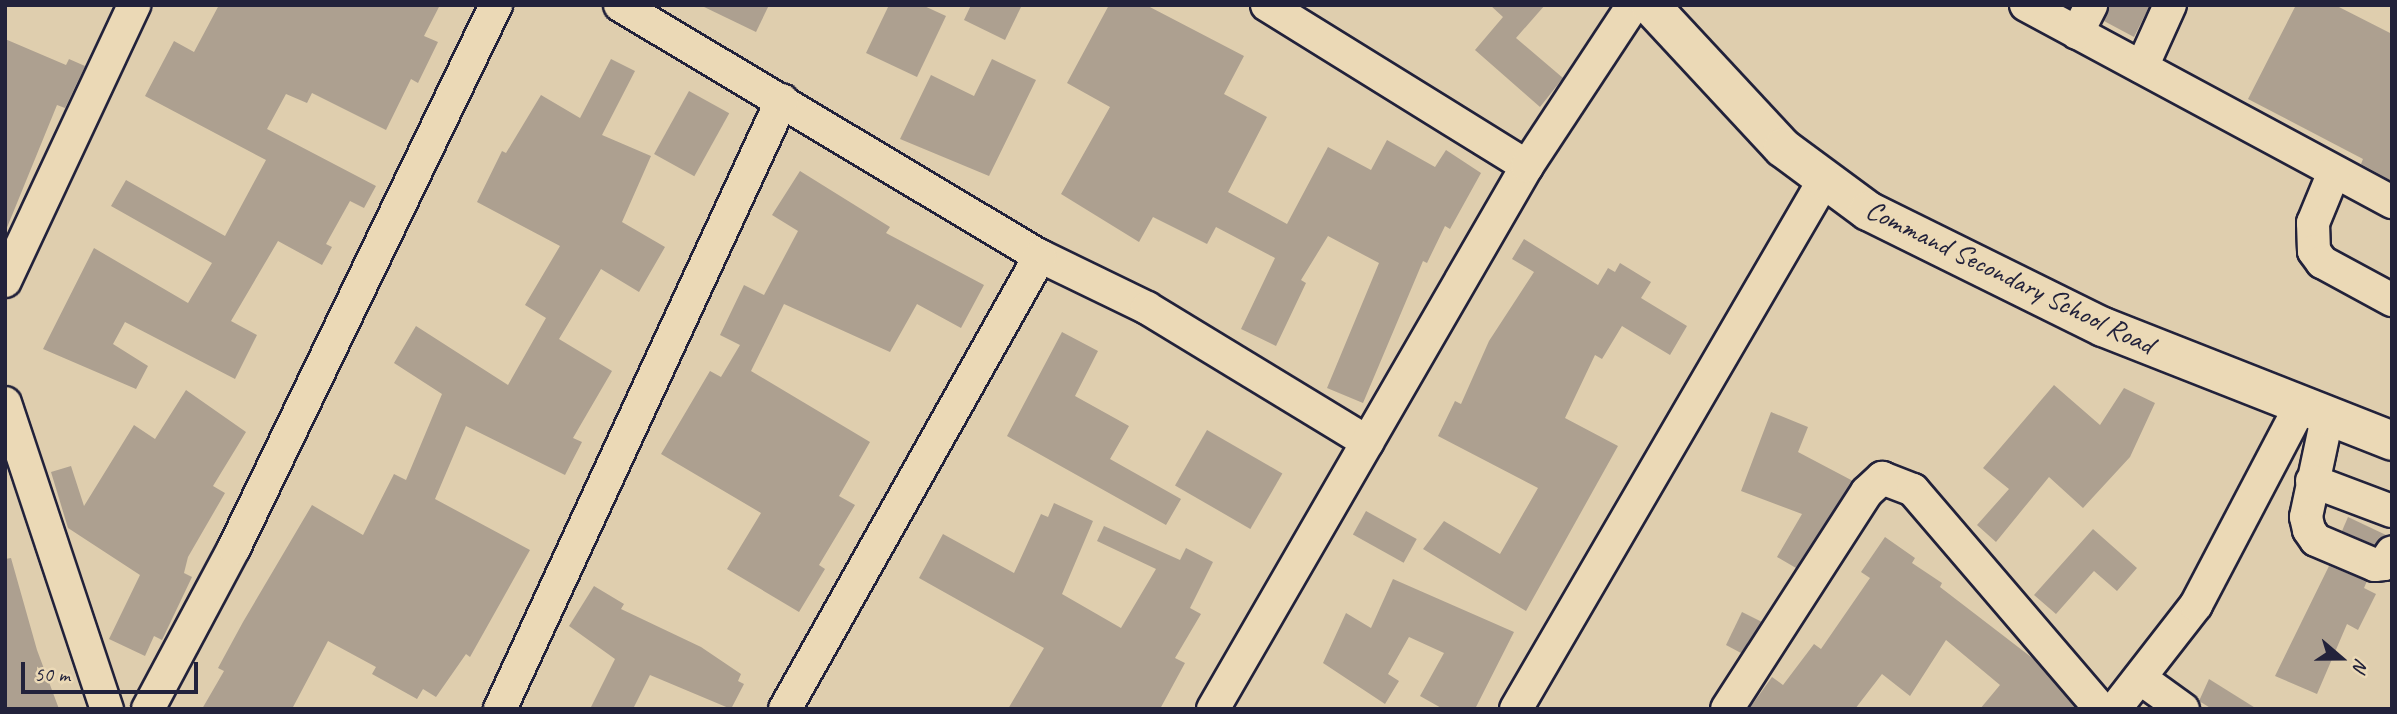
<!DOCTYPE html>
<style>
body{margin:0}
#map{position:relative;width:2397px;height:714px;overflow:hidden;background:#dfceae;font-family:Caveat,sans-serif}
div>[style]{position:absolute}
.building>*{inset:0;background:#ada090;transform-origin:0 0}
.roads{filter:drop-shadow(2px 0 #22223b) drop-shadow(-2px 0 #22223b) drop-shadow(0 2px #22223b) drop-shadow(0 -2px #22223b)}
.minor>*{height:32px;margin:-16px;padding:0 16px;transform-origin:16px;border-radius:16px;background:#ebd9b6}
.major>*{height:38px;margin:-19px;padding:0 19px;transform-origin:19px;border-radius:19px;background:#ebd9b6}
span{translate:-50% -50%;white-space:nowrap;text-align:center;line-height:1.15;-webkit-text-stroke:5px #ebd9b6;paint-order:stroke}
.street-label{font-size:28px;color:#22223b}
.frame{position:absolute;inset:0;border:7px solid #22223b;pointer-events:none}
.north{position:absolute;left:2306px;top:623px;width:70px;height:70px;-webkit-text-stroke:5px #ebd9b6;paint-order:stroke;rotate:110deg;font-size:19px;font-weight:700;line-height:28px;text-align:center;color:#22223b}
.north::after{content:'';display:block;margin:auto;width:24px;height:32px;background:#22223b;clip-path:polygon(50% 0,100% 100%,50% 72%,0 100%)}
.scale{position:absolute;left:21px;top:662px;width:177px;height:32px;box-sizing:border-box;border:4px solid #22223b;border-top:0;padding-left:9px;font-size:21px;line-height:24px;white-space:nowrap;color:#22223b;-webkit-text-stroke:5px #ebd9b6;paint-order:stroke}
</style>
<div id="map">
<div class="building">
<i style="clip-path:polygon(219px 5px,440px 5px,424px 36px,438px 42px,418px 83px,411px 79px,386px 130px,312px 93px,307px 103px,286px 94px,267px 129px,376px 186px,364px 208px,350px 201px,326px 244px,332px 247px,322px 265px,278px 241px,231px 321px,257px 335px,235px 379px,125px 322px,113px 344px,148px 366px,136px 389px,43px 349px,94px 248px,188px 303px,212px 263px,111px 206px,126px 180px,225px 236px,266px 160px,145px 96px,174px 41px,194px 52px)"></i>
<i style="clip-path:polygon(700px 5px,769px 5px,756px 32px)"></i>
<i style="clip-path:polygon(889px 5px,922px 5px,946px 16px,917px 77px,866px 53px)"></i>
<i style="clip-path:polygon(971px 5px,1022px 5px,1005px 40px,964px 20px)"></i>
<i style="clip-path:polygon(1109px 5px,1146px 5px,1244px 56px,1224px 94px,1267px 117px,1228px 192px,1287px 224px,1328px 147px,1371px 170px,1387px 140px,1435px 167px,1446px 150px,1481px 173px,1450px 229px,1445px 226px,1427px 263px,1423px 261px,1363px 403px,1327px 388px,1379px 263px,1328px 236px,1301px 280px,1306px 283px,1276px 346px,1241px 329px,1275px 258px,1216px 227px,1207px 244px,1153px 217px,1139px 242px,1061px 194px,1110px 107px,1067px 83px)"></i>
<i style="clip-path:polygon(1490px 5px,1545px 5px,1516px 38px,1563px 78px,1540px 107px,1475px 50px,1503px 17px)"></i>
<i style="clip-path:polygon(2110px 5px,2150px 5px,2134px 37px,2104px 21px)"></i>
<i style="clip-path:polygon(2296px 5px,2335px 5px,2392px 34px,2392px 181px,2361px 164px,2363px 159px,2248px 99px)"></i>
<i style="clip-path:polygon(5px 39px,66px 65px,69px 59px,85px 66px,65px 108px,57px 105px,6px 230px)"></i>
<i style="clip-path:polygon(611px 59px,635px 71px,602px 135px,651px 156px,622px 222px,665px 247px,639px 292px,601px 269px,559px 339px,612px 371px,573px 438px,582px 442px,565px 475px,466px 426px,435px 499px,530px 550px,470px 657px,466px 654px,436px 697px,423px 689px,417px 699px,372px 674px,376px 667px,328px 641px,292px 709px,202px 709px,224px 671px,218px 668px,243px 622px,312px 505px,363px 535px,394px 474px,406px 480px,442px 394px,394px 363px,416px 326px,508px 385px,546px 318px,525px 305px,560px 246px,477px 202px,502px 151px,506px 153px,541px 95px,580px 118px)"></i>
<i style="clip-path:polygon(992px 59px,1036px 80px,989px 176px,900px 139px,931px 75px,974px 96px)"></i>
<i style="left:689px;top:91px;width:46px;height:72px;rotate:29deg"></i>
<i style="clip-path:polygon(800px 171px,890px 227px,886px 233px,984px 285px,961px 328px,917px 304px,890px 352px,784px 304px,751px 371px,870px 442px,839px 496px,855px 505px,819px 565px,825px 569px,799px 612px,727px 569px,761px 513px,661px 454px,710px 371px,721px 377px,740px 345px,720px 335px,744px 285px,764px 295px,798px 231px,772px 215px)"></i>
<i style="clip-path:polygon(1524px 239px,1598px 285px,1608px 268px,1615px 272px,1620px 263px,1651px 282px,1641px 298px,1687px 326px,1670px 355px,1622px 326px,1602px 359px,1595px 355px,1565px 418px,1618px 446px,1526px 611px,1423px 549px,1444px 521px,1500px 554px,1538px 488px,1438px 436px,1455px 401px,1461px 404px,1489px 341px,1534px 272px,1512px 259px)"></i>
<i style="clip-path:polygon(1062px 332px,1098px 351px,1075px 396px,1129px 426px,1110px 459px,1181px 499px,1166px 525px,1007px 436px)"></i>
<i style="clip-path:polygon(2054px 385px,2100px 425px,2124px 388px,2155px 403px,2130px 457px,2083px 508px,2049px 477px,1996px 542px,1977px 525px,2009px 489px,1983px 468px)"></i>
<i style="clip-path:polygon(186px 390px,246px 432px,213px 486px,225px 493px,188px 557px,184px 573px,192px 577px,162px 640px,154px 636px,145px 656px,109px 639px,140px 575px,68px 528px,51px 472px,71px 466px,84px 506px,134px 425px,155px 439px)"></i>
<i style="clip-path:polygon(1771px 412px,1808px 427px,1798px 452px,1853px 481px,1796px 568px,1777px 557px,1802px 514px,1741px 491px)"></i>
<i style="left:1207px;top:430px;width:87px;height:64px;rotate:30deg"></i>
<i style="clip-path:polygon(1054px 503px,1093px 521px,1062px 594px,1121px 628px,1156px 569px,1097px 541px,1104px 526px,1180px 560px,1186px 548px,1213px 562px,1190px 608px,1201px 614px,1175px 658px,1185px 663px,1160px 709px,1008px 709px,1044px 648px,919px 578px,943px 534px,1014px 573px,1041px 514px,1048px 517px)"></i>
<i style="left:1366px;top:511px;width:58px;height:27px;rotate:29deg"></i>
<i style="clip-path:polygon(2348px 517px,2386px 535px,2375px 545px,2342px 531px)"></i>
<i style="clip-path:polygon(2093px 529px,2137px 568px,2117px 591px,2094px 571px,2056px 614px,2034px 595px)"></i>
<i style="clip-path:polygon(1885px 537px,1915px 558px,1912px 563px,1942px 583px,1940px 587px,2035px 660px,2077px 709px,1980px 709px,2000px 685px,1946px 640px,1910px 696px,1882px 674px,1855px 709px,1749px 709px,1772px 677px,1783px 685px,1814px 644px,1821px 649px,1870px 578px,1861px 572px)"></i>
<i style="clip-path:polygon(11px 558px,37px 650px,59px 709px,5px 709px,5px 559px)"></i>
<i style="clip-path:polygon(2329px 566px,2367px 581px,2364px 588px,2376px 594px,2358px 630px,2347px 624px,2317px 694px,2275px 676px)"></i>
<i style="clip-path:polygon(1393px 579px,1514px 632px,1475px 709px,1443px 709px,1420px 696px,1444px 653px,1409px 637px,1388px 674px,1399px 681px,1385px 704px,1323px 663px,1346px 613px,1371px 628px)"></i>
<i style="clip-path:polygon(594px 586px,624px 604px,621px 609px,701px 647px,741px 674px,738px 681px,744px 684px,731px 709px,650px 675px,633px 709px,590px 709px,615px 659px,569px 626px)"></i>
<i style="clip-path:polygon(1742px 612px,1762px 622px,1741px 653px,1726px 645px)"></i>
<i style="clip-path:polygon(2209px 679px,2257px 709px,2212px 709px,2199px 701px)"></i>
</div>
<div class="roads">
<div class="minor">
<i style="left:620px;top:5px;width:489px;rotate:30.9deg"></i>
<i style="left:1040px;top:256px;width:119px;rotate:25.9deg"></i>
<i style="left:1147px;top:308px;width:258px;rotate:31.3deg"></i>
<i style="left:1267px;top:5px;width:306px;rotate:31.8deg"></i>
<i style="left:2026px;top:5px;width:416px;rotate:28.3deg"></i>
<i style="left:2077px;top:33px;width:31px;rotate:-63deg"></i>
<i style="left:2142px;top:67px;width:68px;rotate:-65.7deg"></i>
<i style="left:2334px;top:172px;width:55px;rotate:112.4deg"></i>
<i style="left:2313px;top:223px;width:28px;rotate:88deg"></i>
<i style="left:2314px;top:251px;width:14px;rotate:54deg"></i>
<i style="left:2322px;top:262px;width:80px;rotate:28.5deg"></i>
<i style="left:5px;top:281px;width:305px;rotate:-64.9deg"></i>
<i style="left:5px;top:403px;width:323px;rotate:71.6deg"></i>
<i style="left:2327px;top:418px;width:101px;rotate:102deg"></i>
<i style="left:2306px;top:517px;width:13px;rotate:77deg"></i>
<i style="left:2309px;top:530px;width:12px;rotate:55deg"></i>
<i style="left:2316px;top:540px;width:64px;rotate:23deg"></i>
<i style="left:2375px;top:565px;width:9px;rotate:-6deg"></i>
<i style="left:2384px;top:564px;width:14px;rotate:-56deg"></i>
<i style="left:2312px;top:481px;width:85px;rotate:20.6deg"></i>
<i style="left:2140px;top:678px;width:53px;rotate:35.8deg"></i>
<i style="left:148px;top:709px;width:183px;rotate:-61.9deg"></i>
<i style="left:234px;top:548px;width:603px;rotate:-64.24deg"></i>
<i style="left:500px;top:709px;width:671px;rotate:-65.15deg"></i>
<i style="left:785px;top:709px;width:520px;rotate:-60.62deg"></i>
<i style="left:1213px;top:709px;width:627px;rotate:-59.96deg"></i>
<i style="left:1527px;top:166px;width:193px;rotate:-56.6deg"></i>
<i style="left:1516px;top:709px;width:610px;rotate:-59.78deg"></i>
<i style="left:1727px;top:709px;width:258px;rotate:-57.2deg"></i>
<i style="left:1867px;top:492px;width:21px;rotate:-43deg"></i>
<i style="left:1882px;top:478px;width:33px;rotate:21deg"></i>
<i style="left:1913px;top:490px;width:289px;rotate:49.4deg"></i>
<i style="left:2115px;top:709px;width:132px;rotate:-52.1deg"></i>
<i style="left:2196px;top:605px;width:226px;rotate:-62.3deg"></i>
</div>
<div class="major">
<i style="left:1650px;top:5px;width:195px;rotate:47.1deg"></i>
<i style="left:1783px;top:148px;width:106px;rotate:36.5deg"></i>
<i style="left:1868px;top:211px;width:262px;rotate:26.3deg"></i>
<i style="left:2103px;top:327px;width:311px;rotate:21.5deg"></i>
</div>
</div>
<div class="street-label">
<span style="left:2010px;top:277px;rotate:26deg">Command Secondary School Road</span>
</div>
<div class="frame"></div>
<div class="north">N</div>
<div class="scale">50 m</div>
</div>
